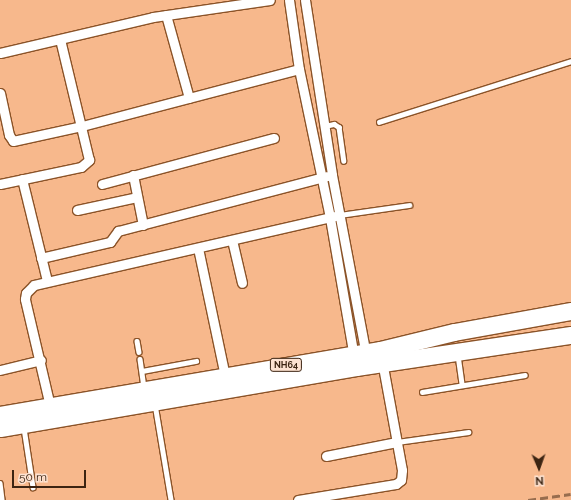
<!DOCTYPE html>
<style>
body{margin:0}
#map{position:relative;width:571px;height:500px;overflow:hidden;background:#f7b88c;font-family:Raleway,sans-serif}
div>[style]{position:absolute}
.roads{filter:drop-shadow(1px 0 #8b5328) drop-shadow(-1px 0 #8b5328) drop-shadow(0 1px #8b5328) drop-shadow(0 -1px #8b5328)}
.lane>*{height:4.5px;margin:-2.25px;padding:0 2.25px;transform-origin:2.25px;border-radius:2.25px;background:#fff}
.street>*{height:9px;margin:-4.5px;padding:0 4.5px;transform-origin:4.5px;border-radius:4.5px;background:#fff}
.highway>*{height:17px;margin:-8.5px;padding:0 8.5px;transform-origin:8.5px;border-radius:8.5px;background:#fff}
.rail>*{height:3px;margin-top:-1.5px;transform-origin:0;background:repeating-linear-gradient(90deg,#986d4e 0 8px,transparent 0 12px)}
span{translate:-50% -50%;white-space:nowrap;text-align:center;line-height:1.15;-webkit-text-stroke:3.5px #fde2d1;paint-order:stroke}
.shield-label span{padding:1px 3px;background:#fde2d1;border:1px solid;border-radius:3px;-webkit-text-stroke-width:0}
.shield-label{font-size:9px;color:#3c2412;font-weight:700}
.north{position:absolute;left:519px;top:448px;width:40px;height:40px;-webkit-text-stroke:3px #fde2d1;paint-order:stroke;rotate:178deg;font-size:11px;font-weight:700;line-height:16px;text-align:center;color:#3c2412}
.north::after{content:'';display:block;margin:auto;width:14px;height:18px;background:#3c2412;clip-path:polygon(50% 0,100% 100%,50% 72%,0 100%)}
.scale{position:absolute;left:12px;top:470px;width:74px;height:18px;box-sizing:border-box;border:2px solid #3c2412;border-top:0;padding-left:5px;font-size:12px;line-height:14px;white-space:nowrap;color:#3c2412;-webkit-text-stroke:3px #fde2d1;paint-order:stroke}
</style>
<div id="map">
<div class="roads">
<div class="lane">
<i style="left:379px;top:122px;width:201px;rotate:-17.6deg"></i>
<i style="left:325px;top:126px;width:9px;rotate:-13deg"></i>
<i style="left:334px;top:124px;width:6px;rotate:31deg"></i>
<i style="left:339px;top:127px;width:34px;rotate:82deg"></i>
<i style="left:340px;top:215px;width:70px;rotate:-8.2deg"></i>
<i style="left:137px;top:341px;width:11px;rotate:80deg"></i>
<i style="left:458px;top:355px;width:30px;rotate:82deg"></i>
<i style="left:140px;top:359px;width:28px;rotate:82deg"></i>
<i style="left:142px;top:371px;width:55px;rotate:-10.5deg"></i>
<i style="left:422px;top:392px;width:104px;rotate:-9.4deg"></i>
<i style="left:155px;top:404px;width:97px;rotate:80.5deg"></i>
<i style="left:24px;top:428px;width:60px;rotate:81.3deg"></i>
<i style="left:397px;top:442px;width:72px;rotate:-8deg"></i>
<i style="left:0;top:483px;width:17px;rotate:83deg"></i>
</div>
<div class="street">
<i style="left:289px;top:0;width:70px;rotate:81.8deg"></i>
<i style="left:299px;top:69px;width:152px;rotate:78.2deg"></i>
<i style="left:330px;top:218px;width:141px;rotate:80.2deg"></i>
<i style="left:305px;top:0;width:177px;rotate:81.2deg"></i>
<i style="left:332px;top:175px;width:183px;rotate:79.3deg"></i>
<i style="left:166px;top:15px;width:86px;rotate:74.5deg"></i>
<i style="left:0;top:53px;width:157px;rotate:-13.2deg"></i>
<i style="left:153px;top:17px;width:118px;rotate:-8.3deg"></i>
<i style="left:0;top:93px;width:43px;rotate:77.9deg"></i>
<i style="left:9px;top:135px;width:7px;rotate:56deg"></i>
<i style="left:13px;top:141px;width:71px;rotate:-12.3deg"></i>
<i style="left:82px;top:126px;width:224px;rotate:-14.7deg"></i>
<i style="left:133px;top:175px;width:51px;rotate:78.7deg"></i>
<i style="left:22px;top:179px;width:105px;rotate:76.2deg"></i>
<i style="left:0;top:184px;width:83px;rotate:-11.9deg"></i>
<i style="left:81px;top:167px;width:11px;rotate:-41deg"></i>
<i style="left:89px;top:160px;width:124px;rotate:-103.5deg"></i>
<i style="left:102px;top:184px;width:178px;rotate:-15deg"></i>
<i style="left:77px;top:210px;width:61px;rotate:-12.2deg"></i>
<i style="left:232px;top:240px;width:44px;rotate:76.9deg"></i>
<i style="left:198px;top:248px;width:131px;rotate:78.1deg"></i>
<i style="left:41px;top:258px;width:71px;rotate:-13.1deg"></i>
<i style="left:110px;top:242px;width:14px;rotate:-54deg"></i>
<i style="left:118px;top:231px;width:216px;rotate:-14.7deg"></i>
<i style="left:0;top:370px;width:42px;rotate:-13.7deg"></i>
<i style="left:50px;top:406px;width:110px;rotate:-103.2deg"></i>
<i style="left:25px;top:299px;width:6px;rotate:-81deg"></i>
<i style="left:26px;top:293px;width:11px;rotate:-45deg"></i>
<i style="left:34px;top:285px;width:313px;rotate:-12.9deg"></i>
<i style="left:326px;top:456px;width:72px;rotate:-11.2deg"></i>
<i style="left:298px;top:500px;width:99px;rotate:-9.3deg"></i>
<i style="left:396px;top:484px;width:6px;rotate:-39deg"></i>
<i style="left:401px;top:480px;width:10px;rotate:-84deg"></i>
<i style="left:402px;top:470px;width:111px;rotate:-100.4deg"></i>
</div>
<div class="highway">
<i style="left:0;top:415px;width:386px;rotate:-9.7deg"></i>
<i style="left:380px;top:350px;width:76px;rotate:-13.7deg"></i>
<i style="left:454px;top:332px;width:119px;rotate:-10.2deg"></i>
<i style="left:0;top:428px;width:361px;rotate:-9.7deg"></i>
<i style="left:356px;top:367px;width:217px;rotate:-8.5deg"></i>
</div>
</div>
<div class="rail">
<i style="left:528px;top:500px;width:43px;rotate:-7.9deg"></i>
</div>
<div class="shield-label">
<span style="left:286px;top:365px">NH64</span>
</div>
<div class="north">N</div>
<div class="scale">50 m</div>
</div>
